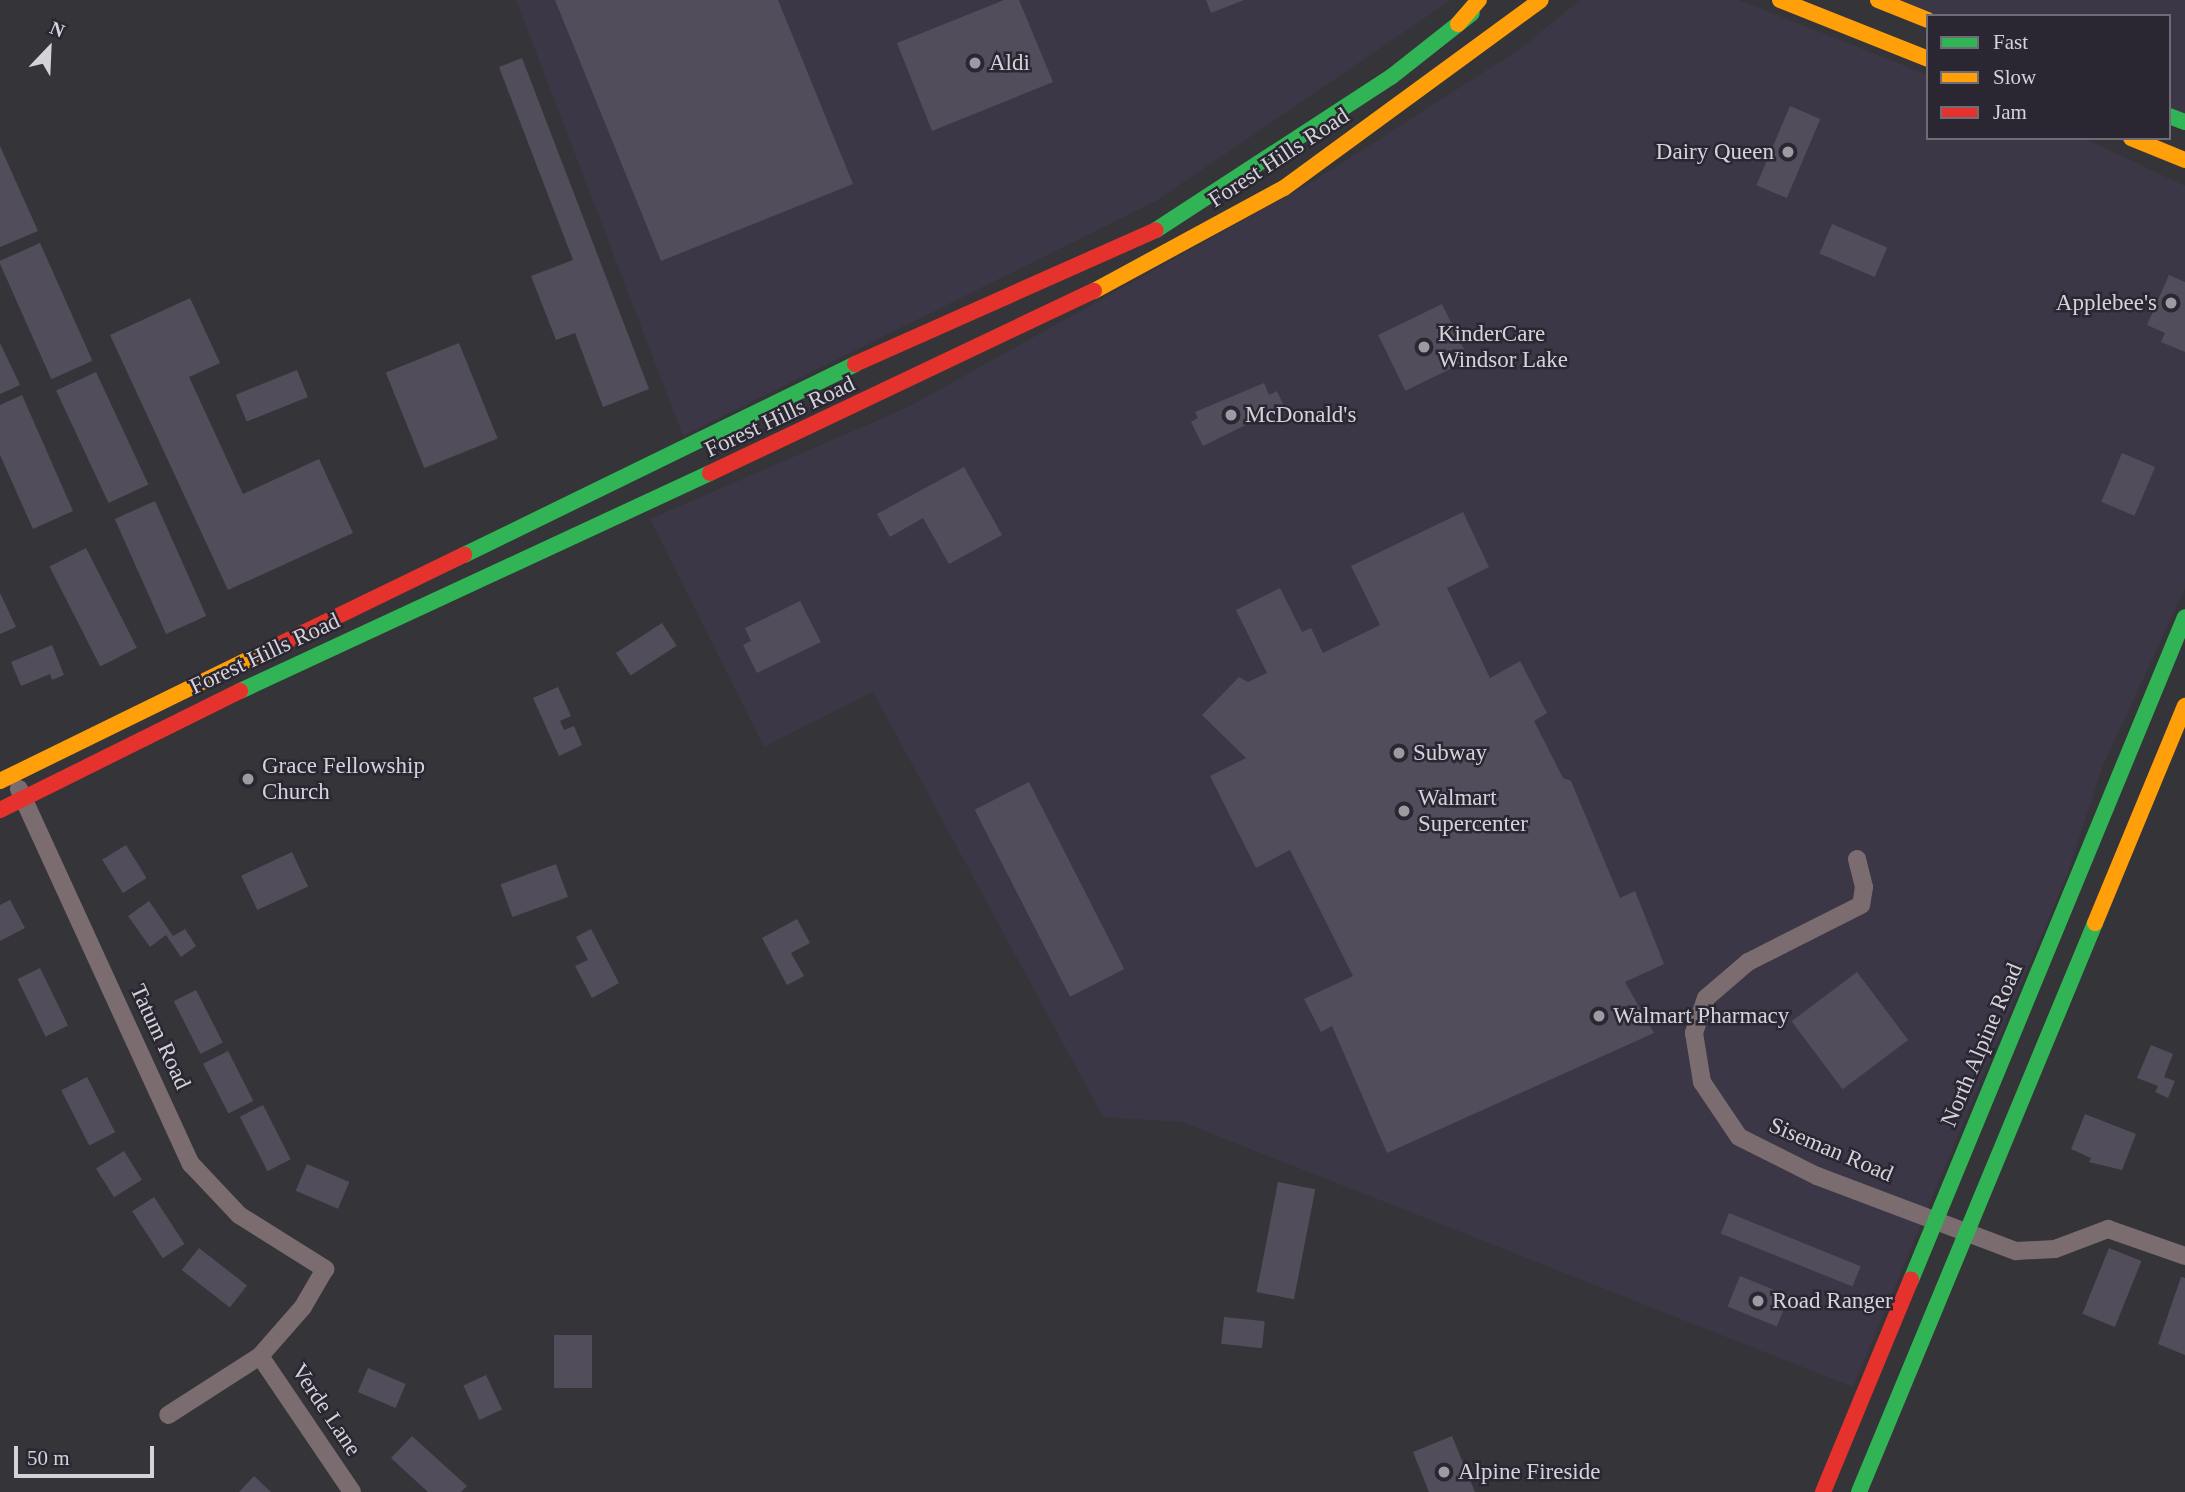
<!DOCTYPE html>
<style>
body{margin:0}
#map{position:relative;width:2185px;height:1492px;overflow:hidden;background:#353439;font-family:Georgia,serif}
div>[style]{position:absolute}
.built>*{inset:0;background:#3b3746}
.building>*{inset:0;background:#524d5b;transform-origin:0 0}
.street>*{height:18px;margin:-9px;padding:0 9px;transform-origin:9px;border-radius:9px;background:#7b6c70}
.fast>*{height:16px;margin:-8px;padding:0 8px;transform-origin:8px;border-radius:8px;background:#30b455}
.slow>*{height:16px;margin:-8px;padding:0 8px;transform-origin:8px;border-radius:8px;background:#ff9f0a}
.jam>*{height:16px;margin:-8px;padding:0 8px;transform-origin:8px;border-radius:8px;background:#e5322d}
.dots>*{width:19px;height:19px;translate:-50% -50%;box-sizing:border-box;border:4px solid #2a2732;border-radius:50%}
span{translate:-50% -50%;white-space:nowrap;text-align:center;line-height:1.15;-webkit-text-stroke:5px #2a2732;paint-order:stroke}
.poi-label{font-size:23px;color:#d5d3da}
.left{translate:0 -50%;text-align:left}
.right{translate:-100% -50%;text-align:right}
.street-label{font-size:23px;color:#d5d3da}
.legend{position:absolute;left:1926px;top:14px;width:245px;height:126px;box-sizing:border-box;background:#2a2732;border:2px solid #6e6c75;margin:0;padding:9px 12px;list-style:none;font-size:21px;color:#d5d3da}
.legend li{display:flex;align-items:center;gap:14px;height:35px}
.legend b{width:35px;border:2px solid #6e6c75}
.north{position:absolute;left:14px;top:14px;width:70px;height:70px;-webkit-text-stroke:5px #2a2732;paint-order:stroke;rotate:23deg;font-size:19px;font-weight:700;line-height:28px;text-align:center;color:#d5d3da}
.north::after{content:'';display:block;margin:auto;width:24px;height:32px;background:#d5d3da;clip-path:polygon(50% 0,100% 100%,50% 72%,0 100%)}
.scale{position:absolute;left:14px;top:1446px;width:140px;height:32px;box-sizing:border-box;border:4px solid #d5d3da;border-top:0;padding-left:9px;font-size:21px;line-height:24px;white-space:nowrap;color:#d5d3da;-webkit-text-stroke:5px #2a2732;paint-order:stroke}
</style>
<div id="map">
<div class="built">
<i style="clip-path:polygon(516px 0,1451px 0,1156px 201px,683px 436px)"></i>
<i style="clip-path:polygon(1580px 0,1739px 0,1928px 75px,1928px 138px,2084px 138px,2185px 186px,2185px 588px,2102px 768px,2068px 872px,1853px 1387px,1182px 1122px,1103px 1117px,873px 692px,764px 747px,650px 519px,908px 407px,1312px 182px,1520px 49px)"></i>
<i style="clip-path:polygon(1899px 0,2185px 0,2185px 114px,2169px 108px,2169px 16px,1937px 16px)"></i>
</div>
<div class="building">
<i style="clip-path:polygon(555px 0,778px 0,853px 184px,661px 261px)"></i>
<i style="clip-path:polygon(1004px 0,1019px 0,1053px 82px,932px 131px,897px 43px)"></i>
<i style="clip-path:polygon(1206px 0,1244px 0,1211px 13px)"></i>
<i style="clip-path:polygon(522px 58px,649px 389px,603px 407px,575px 333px,556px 340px,531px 276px,573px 260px,499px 67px)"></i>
<i style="left:1790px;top:106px;width:33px;height:86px;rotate:23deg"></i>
<i style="clip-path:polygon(0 146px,38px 231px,0 247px)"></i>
<i style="left:1832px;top:224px;width:60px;height:32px;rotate:23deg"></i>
<i style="left:40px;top:243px;width:129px;height:45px;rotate:66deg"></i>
<i style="clip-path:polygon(2169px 275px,2185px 282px,2185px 352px,2161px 342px,2165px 333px,2147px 325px)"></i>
<i style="clip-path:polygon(190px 298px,220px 363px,189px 377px,243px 494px,319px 459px,353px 533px,228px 590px,110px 335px)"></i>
<i style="left:1442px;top:304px;width:62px;height:71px;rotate:64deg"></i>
<i style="clip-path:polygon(0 343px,20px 385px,0 394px)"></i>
<i style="left:459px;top:343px;width:103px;height:79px;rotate:68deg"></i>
<i style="left:297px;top:370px;width:29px;height:66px;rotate:68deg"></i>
<i style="left:96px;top:372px;width:124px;height:44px;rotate:65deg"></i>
<i style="clip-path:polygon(1264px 383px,1269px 395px,1277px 391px,1284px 406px,1203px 446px,1191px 422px,1198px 418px,1195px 412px)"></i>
<i style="clip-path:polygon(22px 395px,73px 511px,33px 529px,0 455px,0 405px)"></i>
<i style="left:2122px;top:453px;width:36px;height:53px;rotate:23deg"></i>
<i style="clip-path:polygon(964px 467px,1002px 535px,949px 564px,923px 518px,890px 537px,877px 514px)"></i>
<i style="left:155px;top:501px;width:126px;height:44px;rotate:66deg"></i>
<i style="clip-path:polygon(1463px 512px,1489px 567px,1447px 588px,1490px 678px,1520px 661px,1547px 713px,1534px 721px,1563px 778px,1571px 781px,1620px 898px,1635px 891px,1664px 964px,1625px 982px,1654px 1033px,1387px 1153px,1332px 1026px,1321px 1032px,1304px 999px,1353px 976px,1290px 850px,1256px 868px,1210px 776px,1246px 758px,1202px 715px,1239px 677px,1248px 682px,1267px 673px,1236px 610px,1280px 588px,1302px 632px,1311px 628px,1323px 653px,1380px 625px,1351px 566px)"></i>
<i style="left:86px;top:548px;width:112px;height:41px;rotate:63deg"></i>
<i style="clip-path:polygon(0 593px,16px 627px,0 634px)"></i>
<i style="clip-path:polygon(800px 601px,821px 642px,757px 673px,743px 645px,751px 641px,745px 628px)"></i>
<i style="left:662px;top:623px;width:27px;height:55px;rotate:57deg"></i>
<i style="clip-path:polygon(52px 645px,64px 675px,52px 680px,50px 674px,21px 686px,11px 662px)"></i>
<i style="clip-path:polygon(558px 687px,571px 716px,560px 721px,564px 730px,574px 726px,582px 745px,559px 756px,533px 698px)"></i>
<i style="left:1029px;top:782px;width:210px;height:61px;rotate:63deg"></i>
<i style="left:126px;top:845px;width:39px;height:28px;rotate:58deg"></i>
<i style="left:292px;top:852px;width:38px;height:56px;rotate:65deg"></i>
<i style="left:556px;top:864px;width:35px;height:59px;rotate:70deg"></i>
<i style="clip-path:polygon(10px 900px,25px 928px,0 941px,0 905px)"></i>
<i style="clip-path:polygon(149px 901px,173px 936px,185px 929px,196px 946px,181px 957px,166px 935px,150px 947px,128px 916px)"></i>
<i style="clip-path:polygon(797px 919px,810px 943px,791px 953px,804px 976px,787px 985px,762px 938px)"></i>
<i style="clip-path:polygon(591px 929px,619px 983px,592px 998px,575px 966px,588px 960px,576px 937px)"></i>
<i style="left:40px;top:968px;width:64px;height:25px;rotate:64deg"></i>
<i style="left:1857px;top:972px;width:85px;height:82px;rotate:53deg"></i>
<i style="left:196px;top:990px;width:59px;height:25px;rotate:63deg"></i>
<i style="clip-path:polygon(2151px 1045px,2173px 1054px,2164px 1077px,2175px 1081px,2168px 1098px,2155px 1092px,2158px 1086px,2137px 1078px)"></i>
<i style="left:228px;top:1051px;width:56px;height:28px;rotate:63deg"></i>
<i style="left:87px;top:1077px;width:62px;height:29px;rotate:63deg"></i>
<i style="left:263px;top:1105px;width:61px;height:26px;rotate:63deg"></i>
<i style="clip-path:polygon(2085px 1114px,2136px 1134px,2122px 1170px,2089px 1162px,2091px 1158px,2071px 1149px)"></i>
<i style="left:124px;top:1151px;width:34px;height:33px;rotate:58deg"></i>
<i style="left:307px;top:1164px;width:46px;height:29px;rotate:23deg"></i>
<i style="left:1278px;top:1182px;width:38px;height:112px;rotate:11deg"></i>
<i style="left:154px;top:1197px;width:56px;height:26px;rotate:57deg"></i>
<i style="left:1729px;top:1213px;width:142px;height:22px;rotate:22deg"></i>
<i style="left:199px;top:1248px;width:61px;height:28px;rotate:38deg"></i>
<i style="left:2109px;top:1248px;width:35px;height:71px;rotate:22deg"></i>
<i style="left:1740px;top:1276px;width:53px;height:33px;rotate:22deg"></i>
<i style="clip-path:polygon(2181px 1277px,2185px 1278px,2185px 1355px,2158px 1344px)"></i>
<i style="left:1224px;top:1317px;width:41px;height:27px;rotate:6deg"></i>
<i style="left:554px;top:1335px;width:38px;height:53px"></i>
<i style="left:368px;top:1368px;width:41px;height:26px;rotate:23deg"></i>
<i style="left:486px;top:1375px;width:38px;height:25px;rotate:65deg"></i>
<i style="clip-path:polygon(412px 1436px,467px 1486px,461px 1492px,428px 1492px,391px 1458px)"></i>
<i style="clip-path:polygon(1452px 1436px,1475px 1492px,1429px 1492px,1413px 1452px)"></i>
<i style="clip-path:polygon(254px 1476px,271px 1492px,239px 1492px)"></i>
</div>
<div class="street">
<i style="left:19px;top:789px;width:413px;rotate:65.4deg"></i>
<i style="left:191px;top:1164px;width:70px;rotate:46.7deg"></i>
<i style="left:239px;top:1215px;width:102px;rotate:32.1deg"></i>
<i style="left:325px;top:1269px;width:44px;rotate:120.1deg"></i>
<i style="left:303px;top:1307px;width:65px;rotate:131.3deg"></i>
<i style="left:260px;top:1356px;width:109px;rotate:147.3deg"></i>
<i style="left:1857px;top:859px;width:29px;rotate:76deg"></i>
<i style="left:1864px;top:887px;width:18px;rotate:99deg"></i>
<i style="left:1861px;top:905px;width:127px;rotate:153.2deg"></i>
<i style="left:1748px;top:962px;width:55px;rotate:139.4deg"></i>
<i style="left:1706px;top:998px;width:37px;rotate:109deg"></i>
<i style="left:1694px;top:1033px;width:50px;rotate:80.7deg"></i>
<i style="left:1702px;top:1082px;width:66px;rotate:56.1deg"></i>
<i style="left:1739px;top:1137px;width:87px;rotate:26.6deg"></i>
<i style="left:1817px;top:1176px;width:213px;rotate:20.7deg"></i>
<i style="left:2016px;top:1251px;width:39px;rotate:-3deg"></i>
<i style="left:2055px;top:1249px;width:57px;rotate:-20.7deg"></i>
<i style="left:2108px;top:1229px;width:82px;rotate:19.3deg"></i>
<i style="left:260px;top:1356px;width:164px;rotate:55.9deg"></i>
</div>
<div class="fast">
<i style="left:2169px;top:116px;width:17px;rotate:21deg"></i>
<i style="left:1156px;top:230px;width:280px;rotate:-33.1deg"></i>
<i style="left:1391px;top:77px;width:103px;rotate:-38.3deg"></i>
<i style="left:464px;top:555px;width:435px;rotate:-26deg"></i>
<i style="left:240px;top:691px;width:518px;rotate:-24.88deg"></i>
<i style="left:1911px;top:1280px;width:717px;rotate:-67.55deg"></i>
<i style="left:1859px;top:1492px;width:616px;rotate:-67.47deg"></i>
</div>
<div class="slow">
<i style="left:1780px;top:0;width:159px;rotate:21.7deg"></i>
<i style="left:1878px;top:0;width:54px;rotate:21.8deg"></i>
<i style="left:1458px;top:24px;width:32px;rotate:-49deg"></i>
<i style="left:2131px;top:138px;width:58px;rotate:22.2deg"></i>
<i style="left:1094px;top:291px;width:216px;rotate:-28.5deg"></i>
<i style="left:1284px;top:188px;width:318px;rotate:-36.2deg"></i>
<i style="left:0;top:781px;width:301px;rotate:-26.1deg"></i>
<i style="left:2095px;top:923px;width:235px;rotate:-67.5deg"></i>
</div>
<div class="jam">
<i style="left:855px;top:364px;width:329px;rotate:-24deg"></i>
<i style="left:710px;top:473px;width:425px;rotate:-25.4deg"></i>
<i style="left:270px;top:649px;width:216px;rotate:-25.9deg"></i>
<i style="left:0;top:810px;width:268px;rotate:-26.4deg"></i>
<i style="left:1823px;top:1492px;width:230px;rotate:-67.5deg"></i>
</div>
<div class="dots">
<i style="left:975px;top:63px;background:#9d9ba2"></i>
<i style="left:1788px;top:152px;background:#9d9ba2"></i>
<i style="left:2171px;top:303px;background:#9d9ba2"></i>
<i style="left:1424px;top:347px;background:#9d9ba2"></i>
<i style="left:1231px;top:415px;background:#9d9ba2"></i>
<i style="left:1399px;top:753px;background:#9d9ba2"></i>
<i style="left:248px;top:779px;background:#9d9ba2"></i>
<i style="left:1404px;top:811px;background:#9d9ba2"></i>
<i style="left:1599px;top:1016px;background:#9d9ba2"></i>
<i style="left:1758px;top:1301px;background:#9d9ba2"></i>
<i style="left:1444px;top:1472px;background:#9d9ba2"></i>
</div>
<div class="poi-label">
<span class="left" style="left:989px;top:63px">Aldi</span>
<span class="right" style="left:1774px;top:152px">Dairy Queen</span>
<span class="right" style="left:2157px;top:303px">Applebee's</span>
<span class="left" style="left:1438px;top:347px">KinderCare<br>Windsor Lake</span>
<span class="left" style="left:1245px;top:415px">McDonald's</span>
<span class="left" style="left:1413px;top:753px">Subway</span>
<span class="left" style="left:262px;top:779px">Grace Fellowship<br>Church</span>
<span class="left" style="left:1418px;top:811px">Walmart<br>Supercenter</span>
<span class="left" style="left:1613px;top:1016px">Walmart Pharmacy</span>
<span class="left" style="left:1772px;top:1301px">Road Ranger</span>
<span class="left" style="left:1458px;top:1472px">Alpine Fireside</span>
</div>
<div class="street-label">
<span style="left:1279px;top:158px;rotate:-33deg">Forest Hills Road</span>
<span style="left:780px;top:417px;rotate:-25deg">Forest Hills Road</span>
<span style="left:265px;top:654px;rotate:-25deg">Forest Hills Road</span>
<span style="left:160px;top:1037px;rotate:65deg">Tatum Road</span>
<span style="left:1982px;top:1045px;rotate:-67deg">North Alpine Road</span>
<span style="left:1831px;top:1150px;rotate:23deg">Siseman Road</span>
<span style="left:326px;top:1410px;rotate:56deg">Verde Lane</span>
</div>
<ul class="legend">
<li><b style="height:9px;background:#30b455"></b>Fast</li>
<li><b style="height:9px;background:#ff9f0a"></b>Slow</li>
<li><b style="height:9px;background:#e5322d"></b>Jam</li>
</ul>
<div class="north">N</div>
<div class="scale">50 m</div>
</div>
